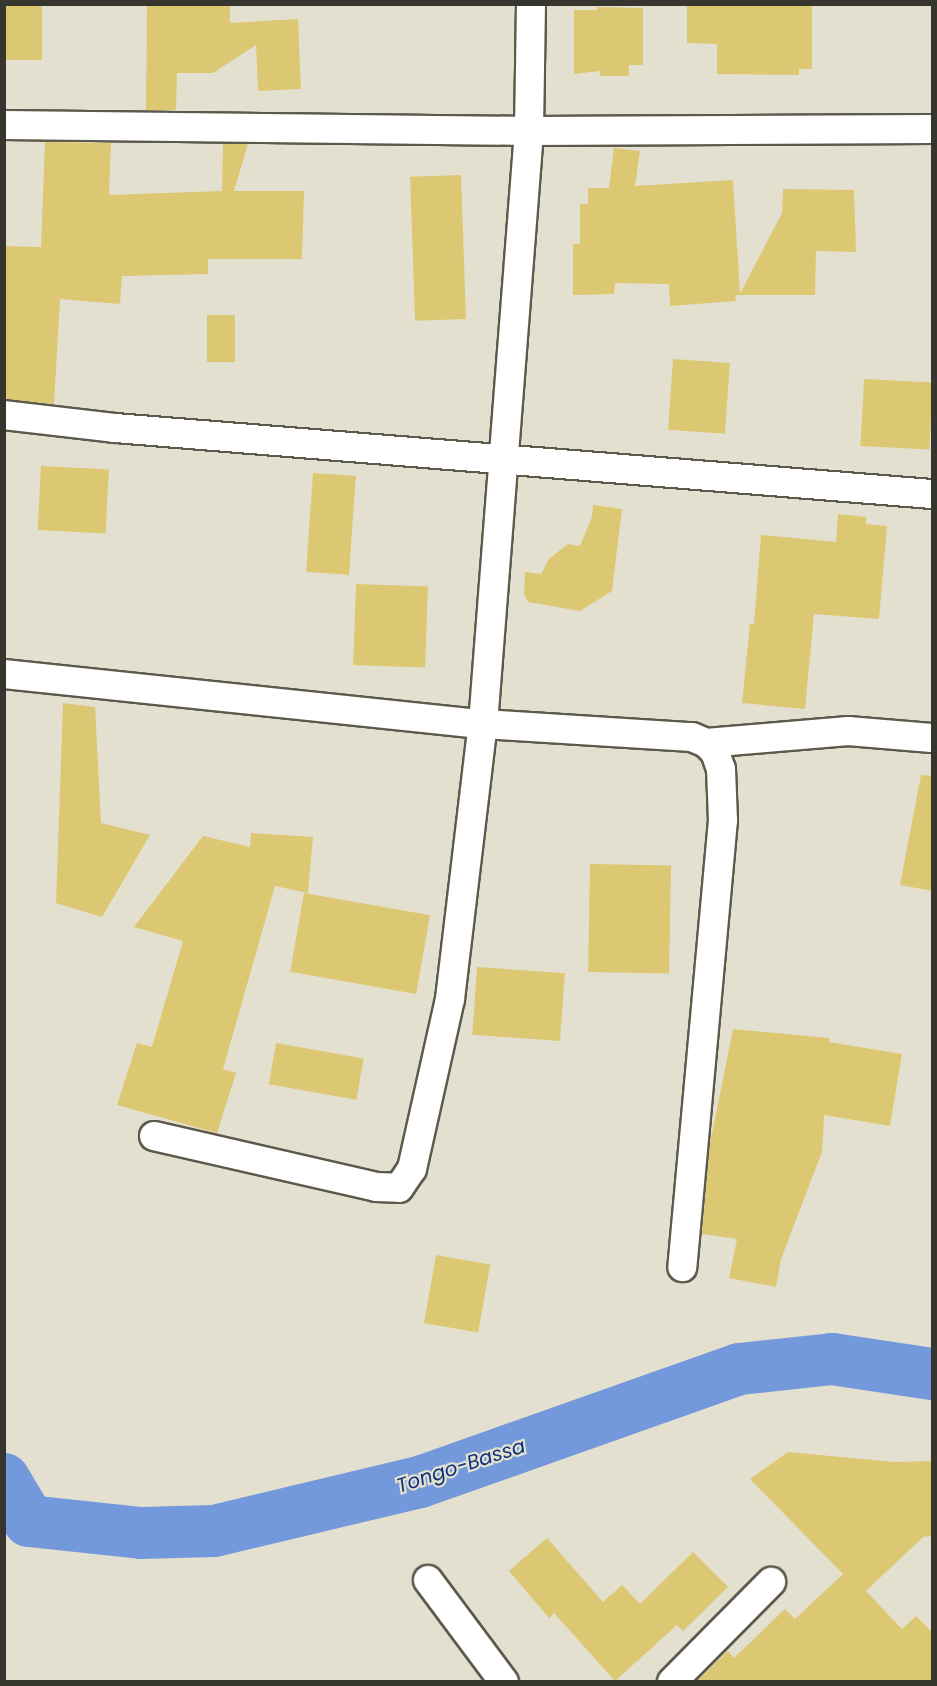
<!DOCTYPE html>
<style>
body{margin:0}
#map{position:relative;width:937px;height:1686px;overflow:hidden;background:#e4e0cf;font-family:Poppins,sans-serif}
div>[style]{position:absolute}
.river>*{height:52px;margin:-26px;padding:0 26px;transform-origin:26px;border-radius:26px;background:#7398db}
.building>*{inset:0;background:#dcc773;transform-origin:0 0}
.roads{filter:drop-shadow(2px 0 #5d594b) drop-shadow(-2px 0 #5d594b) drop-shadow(0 2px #5d594b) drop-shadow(0 -2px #5d594b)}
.minor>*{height:28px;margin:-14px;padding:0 14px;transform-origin:14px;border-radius:14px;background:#fff}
span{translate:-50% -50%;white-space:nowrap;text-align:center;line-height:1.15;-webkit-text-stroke:4.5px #e4e0cf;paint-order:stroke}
.water-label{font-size:20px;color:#0b3380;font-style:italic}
.frame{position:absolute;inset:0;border:6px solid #36352e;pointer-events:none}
</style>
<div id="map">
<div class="river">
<i style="left:4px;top:1479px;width:49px;rotate:59.2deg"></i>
<i style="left:29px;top:1521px;width:113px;rotate:6.1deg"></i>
<i style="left:141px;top:1533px;width:73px;rotate:-1.6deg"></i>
<i style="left:214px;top:1531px;width:212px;rotate:-13.4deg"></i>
<i style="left:420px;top:1482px;width:338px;rotate:-19.5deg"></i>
<i style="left:739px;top:1369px;width:94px;rotate:-6.1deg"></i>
<i style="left:832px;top:1359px;width:101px;rotate:8.5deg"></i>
</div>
<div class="building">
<i style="left:4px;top:4px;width:38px;height:56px"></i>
<i style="clip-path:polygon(147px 4px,230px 4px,230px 23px,298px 19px,301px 89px,258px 91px,256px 45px,213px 73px,177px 73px,176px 110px,146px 110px)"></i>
<i style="clip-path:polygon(687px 4px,812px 4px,812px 69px,799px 69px,799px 75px,717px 74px,717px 44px,687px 43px)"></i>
<i style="clip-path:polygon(597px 7px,643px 8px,643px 65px,629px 65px,629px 76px,600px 76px,600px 71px,574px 74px,574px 10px,597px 10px)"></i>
<i style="clip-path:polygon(45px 142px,111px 143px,109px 195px,222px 191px,223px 144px,248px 144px,234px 191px,304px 191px,302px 259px,208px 259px,208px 274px,122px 276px,120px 304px,60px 299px,54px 404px,4px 399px,4px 246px,41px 247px)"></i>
<i style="clip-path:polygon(614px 148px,640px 151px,635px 186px,733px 180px,740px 294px,782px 213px,783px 189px,854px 190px,856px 252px,816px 251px,815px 295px,735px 295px,736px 301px,670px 306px,669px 284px,615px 283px,614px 294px,573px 295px,573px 244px,580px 244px,580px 204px,588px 204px,588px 188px,609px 188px)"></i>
<i style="left:461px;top:175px;width:144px;height:51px;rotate:88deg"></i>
<i style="left:207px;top:315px;width:28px;height:47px"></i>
<i style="left:673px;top:359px;width:57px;height:71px;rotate:4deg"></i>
<i style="left:864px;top:379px;width:69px;height:67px;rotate:3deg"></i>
<i style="left:41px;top:466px;width:68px;height:64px;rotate:3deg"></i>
<i style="left:313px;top:473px;width:43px;height:99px;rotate:4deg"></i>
<i style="clip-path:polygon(593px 505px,622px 509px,612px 591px,580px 611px,528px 602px,524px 593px,525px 572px,541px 574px,549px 559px,568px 544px,580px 546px,592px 517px)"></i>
<i style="clip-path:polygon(838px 514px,866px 517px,866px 524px,887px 526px,879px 619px,814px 614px,805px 709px,742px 703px,750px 624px,754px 624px,761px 535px,836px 542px)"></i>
<i style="left:356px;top:584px;width:72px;height:81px;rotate:2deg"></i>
<i style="clip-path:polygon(63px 703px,95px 707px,101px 823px,150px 835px,102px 917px,56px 903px)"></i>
<i style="clip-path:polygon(921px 775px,933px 776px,933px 891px,900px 885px)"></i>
<i style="clip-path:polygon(251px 833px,313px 837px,308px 893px,275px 886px,223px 1069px,236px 1073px,217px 1133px,117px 1105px,137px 1043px,152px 1047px,183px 941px,134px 927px,203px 836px,250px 847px)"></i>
<i style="left:590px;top:864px;width:81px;height:108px;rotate:1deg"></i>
<i style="left:304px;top:893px;width:128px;height:80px;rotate:10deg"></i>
<i style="left:477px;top:967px;width:88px;height:68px;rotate:4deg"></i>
<i style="clip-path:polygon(733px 1029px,829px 1038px,829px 1042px,902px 1054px,890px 1126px,824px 1115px,822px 1152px,781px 1259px,776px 1287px,729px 1278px,737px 1239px,702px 1234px,710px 1144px)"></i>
<i style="left:276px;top:1043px;width:89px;height:42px;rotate:10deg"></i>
<i style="left:436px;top:1255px;width:55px;height:69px;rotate:10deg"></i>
<i style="clip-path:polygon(788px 1452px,894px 1462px,933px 1461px,933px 1536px,923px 1537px,866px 1591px,902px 1629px,916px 1616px,933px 1633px,933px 1682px,696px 1682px,728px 1651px,734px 1658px,785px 1609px,795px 1619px,843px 1574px,750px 1479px)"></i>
<i style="clip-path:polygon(547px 1538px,603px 1602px,622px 1585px,640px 1604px,693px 1552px,728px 1587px,683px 1631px,677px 1625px,615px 1681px,554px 1613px,549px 1618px,509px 1571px)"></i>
</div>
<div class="roads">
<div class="minor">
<i style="left:4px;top:125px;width:525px;rotate:0.65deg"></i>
<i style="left:529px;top:131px;width:403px;rotate:-0.3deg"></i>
<i style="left:4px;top:415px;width:112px;rotate:6.7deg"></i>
<i style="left:115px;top:428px;width:820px;rotate:4.62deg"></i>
<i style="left:4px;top:674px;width:482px;rotate:6deg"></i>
<i style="left:483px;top:724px;width:209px;rotate:3.6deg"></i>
<i style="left:692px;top:737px;width:15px;rotate:23deg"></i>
<i style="left:706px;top:743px;width:13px;rotate:45deg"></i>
<i style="left:715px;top:752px;width:18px;rotate:71deg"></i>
<i style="left:721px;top:769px;width:51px;rotate:87.8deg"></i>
<i style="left:723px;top:820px;width:449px;rotate:95.2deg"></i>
<i style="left:706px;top:743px;width:143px;rotate:-4.8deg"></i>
<i style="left:848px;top:731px;width:84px;rotate:4.8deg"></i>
<i style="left:154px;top:1136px;width:228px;rotate:12.9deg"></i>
<i style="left:376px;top:1187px;width:23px;rotate:2deg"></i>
<i style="left:399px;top:1188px;width:23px;rotate:-56deg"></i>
<i style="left:412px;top:1169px;width:174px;rotate:-77.4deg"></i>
<i style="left:450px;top:999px;width:277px;rotate:-83.2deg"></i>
<i style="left:483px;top:724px;width:595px;rotate:-85.56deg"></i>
<i style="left:529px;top:131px;width:127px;rotate:-89.1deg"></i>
<i style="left:428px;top:1580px;width:127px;rotate:53.3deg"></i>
<i style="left:672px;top:1682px;width:141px;rotate:-45.3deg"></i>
</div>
</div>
<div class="water-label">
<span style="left:461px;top:1466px;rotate:-18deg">Tongo-Bassa</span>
</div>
<div class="frame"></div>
</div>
